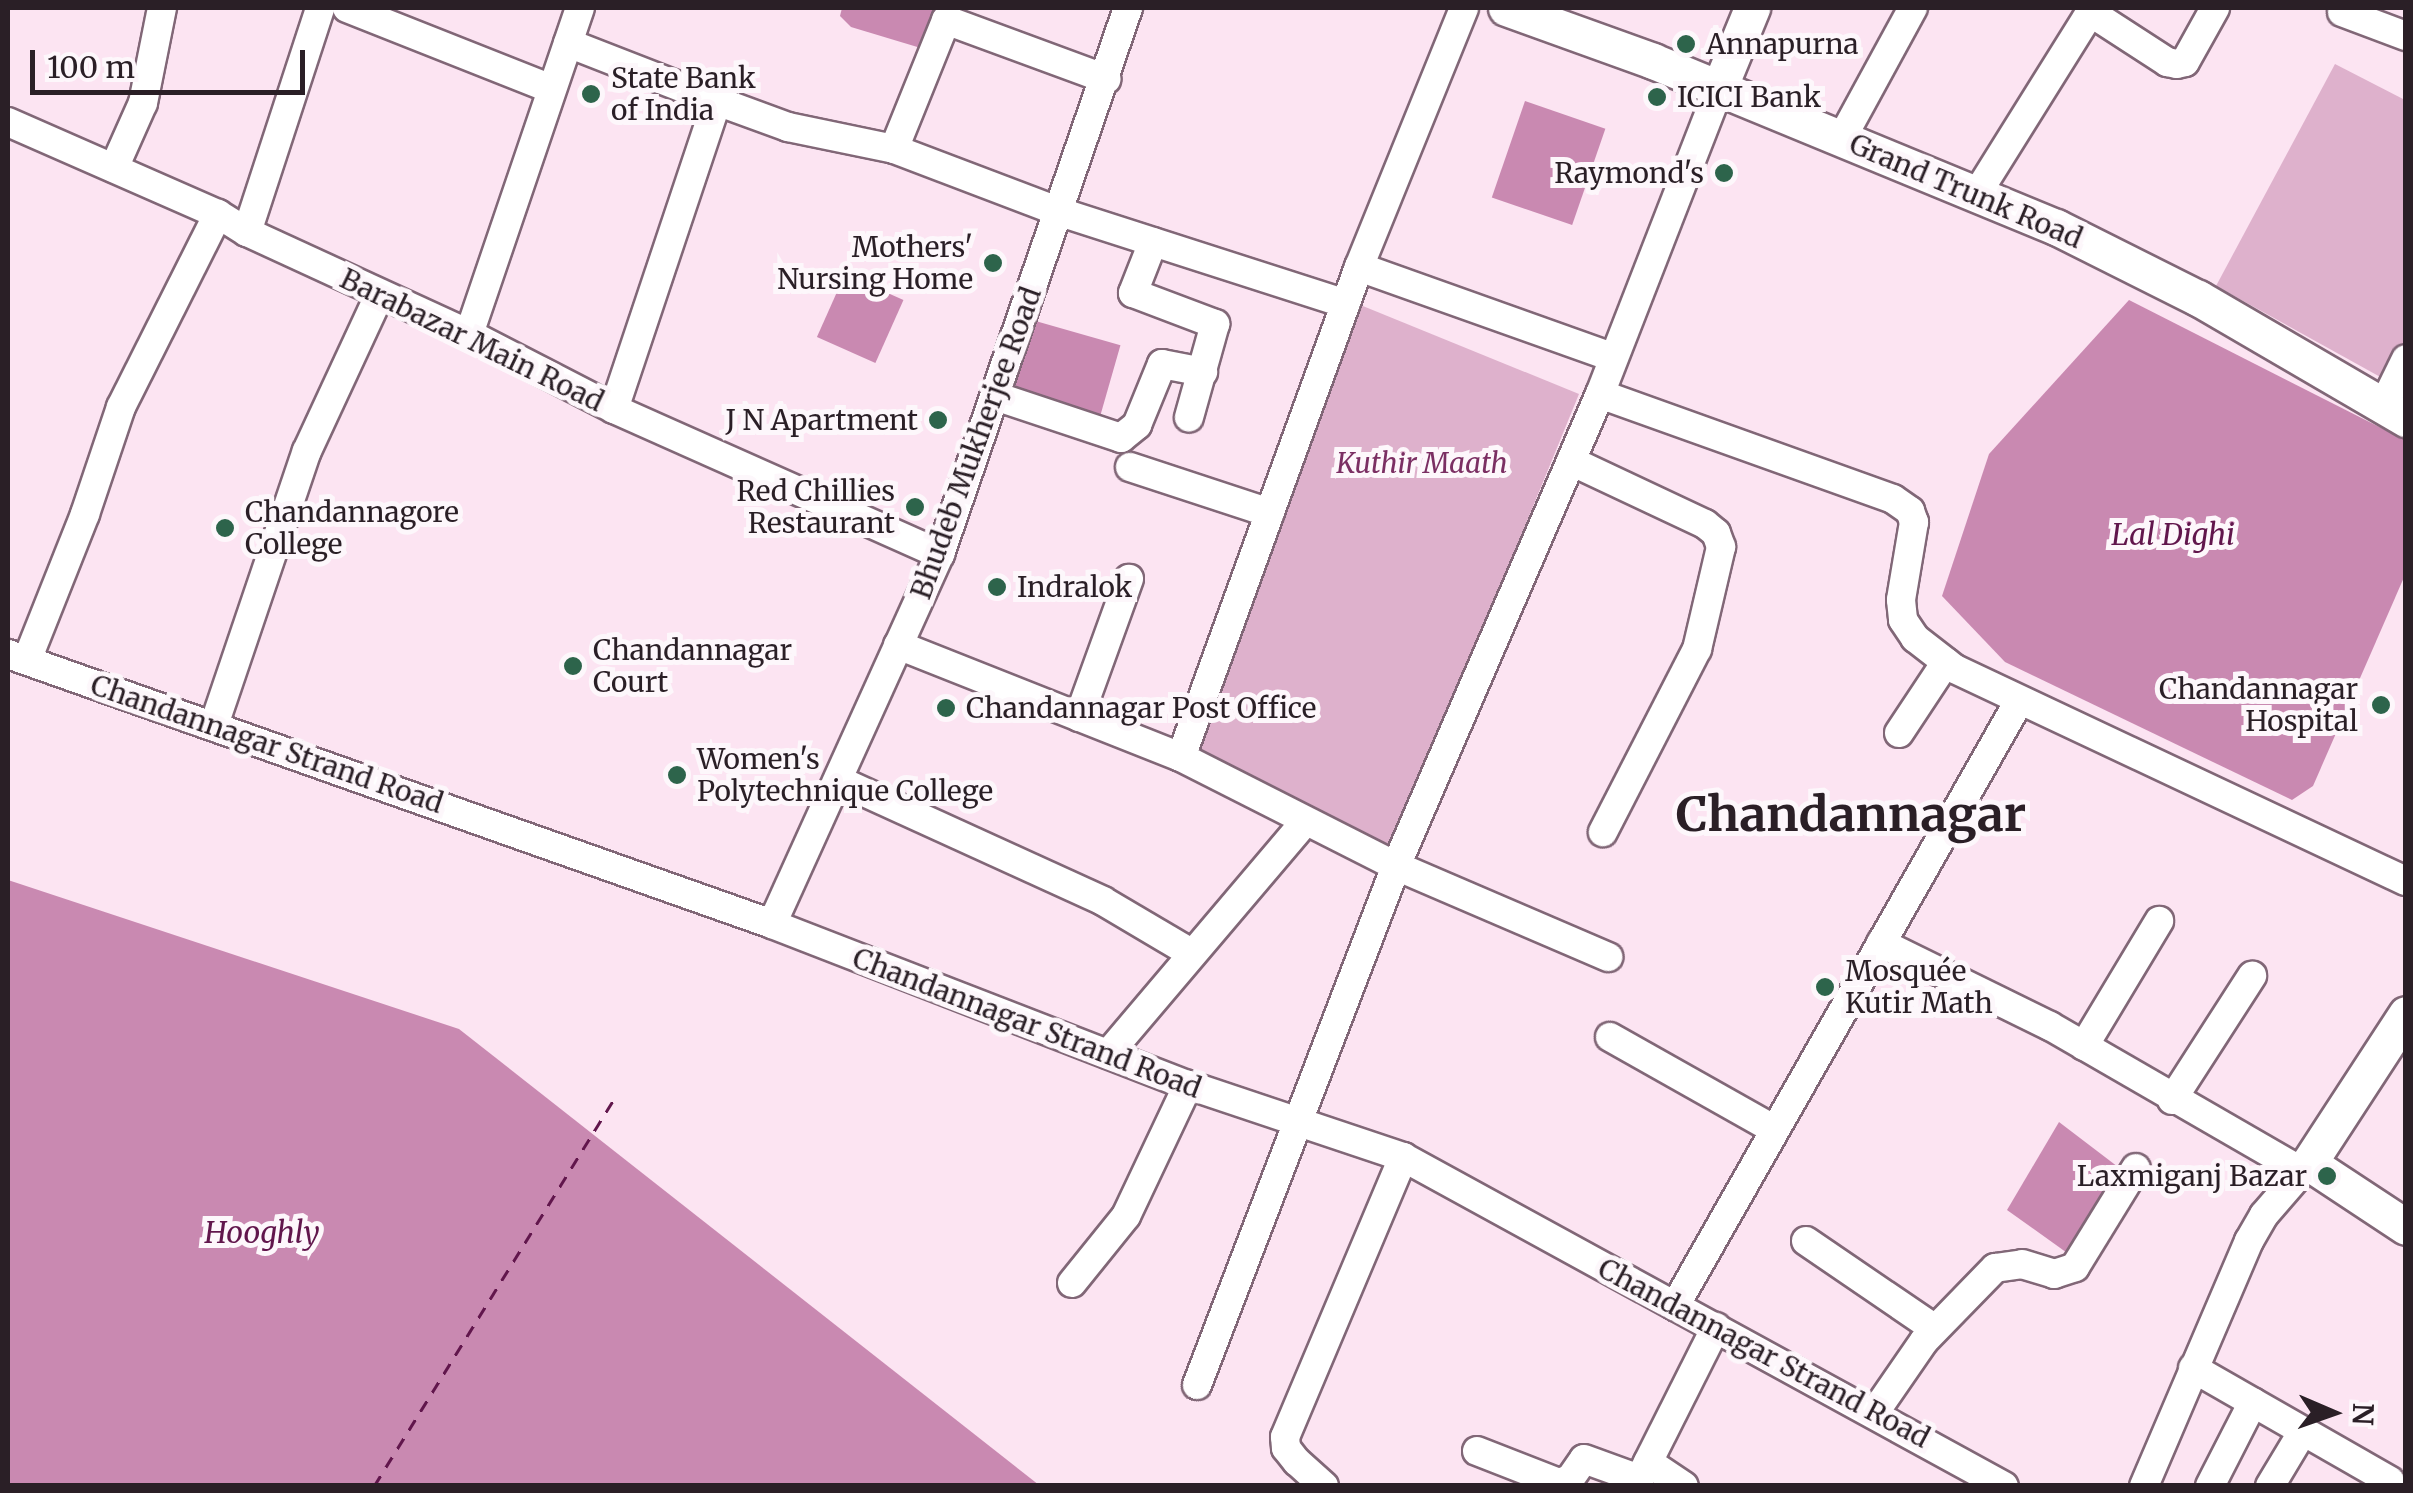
<!DOCTYPE html>
<meta charset="utf-8">
<style>
body{margin:0}
#map{position:relative;width:2413px;height:1493px;overflow:hidden;background:#fce4f2;font-family:Merriweather,serif}
div>[style]{position:absolute}
.green>*{inset:0;background:#deb1cc}
.water>*{inset:0;background:#c989b1;transform-origin:0 0}
.ferry>*{height:2.5px;margin-top:-1.25px;transform-origin:0;background:repeating-linear-gradient(90deg,#61164c 0 12px,transparent 0 22px)}
.roads{filter:drop-shadow(2px 0 #816777) drop-shadow(-2px 0 #816777) drop-shadow(0 2px #816777) drop-shadow(0 -2px #816777)}
.minor>*{height:28px;margin:-14px;padding:0 14px;transform-origin:14px;border-radius:14px;background:#fff}
.major>*{height:35px;margin:-17.5px;padding:0 17.5px;transform-origin:17.5px;border-radius:17.5px;background:#fff}
.dots>*{width:28px;height:28px;translate:-50% -50%;box-sizing:border-box;border:5px solid #fdf7fb;border-radius:50%}
span{translate:-50% -50%;white-space:nowrap;text-align:center;line-height:1.15;-webkit-text-stroke:10px #fdf7fb;paint-order:stroke}
.poi-label{font-size:28px;color:#2a1f26}
.left{translate:0 -50%;text-align:left}
.right{translate:-100% -50%;text-align:right}
.street-label{font-size:28px;color:#2a1f26}
.park-label{font-size:28px;color:#7b2f63;font-style:italic}
.water-label{font-size:30px;color:#61164c;font-style:italic}
.town-label{font-size:48px;color:#2a1f26;font-weight:700}
.frame{position:absolute;inset:0;border:10px solid #2a1f26;pointer-events:none}
.north{position:absolute;left:2283px;top:1363px;width:100px;height:100px;-webkit-text-stroke:8px #fdf7fb;paint-order:stroke;rotate:92deg;font-size:28px;font-weight:700;line-height:40px;text-align:center;color:#2a1f26}
.north::after{content:'';display:block;margin:auto;width:35px;height:45px;background:#2a1f26;clip-path:polygon(50% 0,100% 100%,50% 72%,0 100%)}
.scale{position:absolute;left:30px;top:50px;width:275px;height:45px;box-sizing:border-box;border:5px solid #2a1f26;border-top:0;padding-left:12px;font-size:30px;line-height:35px;white-space:nowrap;color:#2a1f26;-webkit-text-stroke:8px #fdf7fb;paint-order:stroke}
</style>
<div id="map">
<div class="green">
<i style="clip-path:polygon(2335px 64px,2405px 100px,2406px 359px,2393px 384px,2216px 286px)"></i>
<i style="clip-path:polygon(1353px 302px,1579px 394px,1393px 849px,1307px 816px,1193px 751px)"></i>
</div>
<div class="water">
<i style="clip-path:polygon(842px 8px,944px 8px,924px 49px,851px 27px,840px 16px)"></i>
<i style="left:1525px;top:101px;width:85px;height:102px;rotate:19deg"></i>
<i style="left:845px;top:274px;width:64px;height:69px;rotate:24deg"></i>
<i style="clip-path:polygon(2129px 300px,2405px 440px,2405px 575px,2313px 786px,2292px 800px,2005px 662px,1942px 596px,1989px 454px)"></i>
<i style="left:1032px;top:320px;width:92px;height:76px;rotate:16deg"></i>
<i style="clip-path:polygon(8px 880px,459px 1029px,1039px 1485px,8px 1485px)"></i>
<i style="clip-path:polygon(2059px 1122px,2122px 1170px,2070px 1255px,2007px 1210px)"></i>
</div>
<div class="ferry">
<i style="left:374px;top:1486px;width:457px;rotate:-58.2deg"></i>
</div>
<div class="roads">
<div class="minor">
<i style="left:347px;top:8px;width:220px;rotate:21.6deg"></i>
<i style="left:2090px;top:12px;width:92px;rotate:33deg"></i>
<i style="left:2167px;top:62px;width:10px;rotate:11deg"></i>
<i style="left:2177px;top:64px;width:8px;rotate:-14deg"></i>
<i style="left:2185px;top:62px;width:62px;rotate:-60.9deg"></i>
<i style="left:2342px;top:12px;width:68px;rotate:20.6deg"></i>
<i style="left:568px;top:43px;width:160px;rotate:21.3deg"></i>
<i style="left:8px;top:122px;width:229px;rotate:23.7deg"></i>
<i style="left:218px;top:214px;width:34px;rotate:32deg"></i>
<i style="left:247px;top:232px;width:244px;rotate:24.7deg"></i>
<i style="left:469px;top:334px;width:163px;rotate:27.3deg"></i>
<i style="left:614px;top:409px;width:357px;rotate:24deg"></i>
<i style="left:1842px;top:138px;width:148px;rotate:-61.4deg"></i>
<i style="left:894px;top:149px;width:178px;rotate:20.8deg"></i>
<i style="left:1060px;top:212px;width:300px;rotate:17.8deg"></i>
<i style="left:114px;top:168px;width:71px;rotate:-66deg"></i>
<i style="left:143px;top:103px;width:97px;rotate:-78.7deg"></i>
<i style="left:1978px;top:192px;width:217px;rotate:-58deg"></i>
<i style="left:247px;top:232px;width:236px;rotate:-71.9deg"></i>
<i style="left:1153px;top:242px;width:55px;rotate:111.4deg"></i>
<i style="left:1133px;top:293px;width:88px;rotate:20.7deg"></i>
<i style="left:1215px;top:324px;width:97px;rotate:105.6deg"></i>
<i style="left:1359px;top:267px;width:269px;rotate:19.6deg"></i>
<i style="left:469px;top:334px;width:344px;rotate:-71.2deg"></i>
<i style="left:1600px;top:394px;width:311px;rotate:19.7deg"></i>
<i style="left:1893px;top:499px;width:21px;rotate:35deg"></i>
<i style="left:1910px;top:511px;width:12px;rotate:70deg"></i>
<i style="left:1914px;top:522px;width:79px;rotate:99.5deg"></i>
<i style="left:1901px;top:600px;width:20px;rotate:84deg"></i>
<i style="left:1903px;top:620px;width:22px;rotate:56deg"></i>
<i style="left:1915px;top:638px;width:51px;rotate:37.8deg"></i>
<i style="left:1955px;top:669px;width:498px;rotate:25.2deg"></i>
<i style="left:995px;top:396px;width:133px;rotate:18.4deg"></i>
<i style="left:1121px;top:438px;width:21px;rotate:-39deg"></i>
<i style="left:1137px;top:425px;width:66px;rotate:-67.7deg"></i>
<i style="left:1162px;top:364px;width:42px;rotate:11deg"></i>
<i style="left:2383px;top:406px;width:52px;rotate:-63.9deg"></i>
<i style="left:614px;top:409px;width:325px;rotate:-71.5deg"></i>
<i style="left:717px;top:101px;width:76px;rotate:20.1deg"></i>
<i style="left:788px;top:127px;width:108px;rotate:11.7deg"></i>
<i style="left:894px;top:149px;width:139px;rotate:-68deg"></i>
<i style="left:946px;top:20px;width:171px;rotate:20.2deg"></i>
<i style="left:1571px;top:461px;width:148px;rotate:25.2deg"></i>
<i style="left:1705px;top:524px;width:14px;rotate:39deg"></i>
<i style="left:1716px;top:533px;width:15px;rotate:70deg"></i>
<i style="left:1721px;top:547px;width:105px;rotate:103.2deg"></i>
<i style="left:1697px;top:649px;width:206px;rotate:117.2deg"></i>
<i style="left:1130px;top:467px;width:147px;rotate:18.2deg"></i>
<i style="left:898px;top:645px;width:304px;rotate:21.6deg"></i>
<i style="left:1181px;top:757px;width:241px;rotate:26.9deg"></i>
<i style="left:1396px;top:866px;width:231px;rotate:23.2deg"></i>
<i style="left:8px;top:654px;width:810px;rotate:19.46deg"></i>
<i style="left:772px;top:924px;width:446px;rotate:21.2deg"></i>
<i style="left:1188px;top:1085px;width:227px;rotate:18.5deg"></i>
<i style="left:1403px;top:1157px;width:685px;rotate:28.7deg"></i>
<i style="left:27px;top:660px;width:157px;rotate:-68.3deg"></i>
<i style="left:85px;top:514px;width:113px;rotate:-71.4deg"></i>
<i style="left:121px;top:407px;width:216px;rotate:-63.3deg"></i>
<i style="left:1079px;top:717px;width:147px;rotate:-70.1deg"></i>
<i style="left:214px;top:725px;width:289px;rotate:-71.3deg"></i>
<i style="left:307px;top:451px;width:173px;rotate:-65.1deg"></i>
<i style="left:1899px;top:733px;width:85px;rotate:-56.5deg"></i>
<i style="left:1181px;top:757px;width:521px;rotate:-70.04deg"></i>
<i style="left:1359px;top:267px;width:279px;rotate:-67.9deg"></i>
<i style="left:838px;top:780px;width:291px;rotate:24.5deg"></i>
<i style="left:1103px;top:901px;width:102px;rotate:30.6deg"></i>
<i style="left:772px;top:924px;width:406px;rotate:-65.6deg"></i>
<i style="left:940px;top:554px;width:577px;rotate:-71deg"></i>
<i style="left:1881px;top:943px;width:188px;rotate:26.2deg"></i>
<i style="left:2050px;top:1026px;width:290px;rotate:30deg"></i>
<i style="left:1610px;top:1037px;width:189px;rotate:29.4deg"></i>
<i style="left:2084px;top:1046px;width:146px;rotate:-59deg"></i>
<i style="left:1108px;top:1054px;width:303px;rotate:-49.7deg"></i>
<i style="left:2172px;top:1100px;width:148px;rotate:-57.2deg"></i>
<i style="left:1806px;top:1241px;width:156px;rotate:34.3deg"></i>
<i style="left:1072px;top:1283px;width:86px;rotate:-51.1deg"></i>
<i style="left:1126px;top:1216px;width:145px;rotate:-64.7deg"></i>
<i style="left:1675px;top:1306px;width:694px;rotate:-60.37deg"></i>
<i style="left:2193px;top:1368px;width:227px;rotate:29.8deg"></i>
<i style="left:1197px;top:1385px;width:556px;rotate:-69.02deg"></i>
<i style="left:1396px;top:866px;width:514px;rotate:-66.63deg"></i>
<i style="left:1600px;top:394px;width:325px;rotate:-68.7deg"></i>
<i style="left:1875px;top:1412px;width:86px;rotate:-55.4deg"></i>
<i style="left:1924px;top:1341px;width:102px;rotate:-45.8deg"></i>
<i style="left:1995px;top:1268px;width:27px;rotate:-8deg"></i>
<i style="left:2022px;top:1264px;width:34px;rotate:17deg"></i>
<i style="left:2054px;top:1274px;width:22px;rotate:-18deg"></i>
<i style="left:2075px;top:1267px;width:116px;rotate:-58.4deg"></i>
<i style="left:1477px;top:1451px;width:88px;rotate:21.3deg"></i>
<i style="left:1559px;top:1483px;width:12px;rotate:-20deg"></i>
<i style="left:1570px;top:1479px;width:24px;rotate:-55deg"></i>
<i style="left:1584px;top:1459px;width:59px;rotate:20deg"></i>
<i style="left:1648px;top:1462px;width:43px;rotate:33.7deg"></i>
<i style="left:1324px;top:1486px;width:36px;rotate:-138deg"></i>
<i style="left:1297px;top:1462px;width:18px;rotate:-128deg"></i>
<i style="left:1286px;top:1448px;width:11px;rotate:-95deg"></i>
<i style="left:1285px;top:1437px;width:304px;rotate:-67.1deg"></i>
<i style="left:1636px;top:1486px;width:178px;rotate:-63.3deg"></i>
<i style="left:2144px;top:1486px;width:267px;rotate:-66.8deg"></i>
<i style="left:2249px;top:1241px;width:30px;rotate:-60deg"></i>
<i style="left:2264px;top:1215px;width:69px;rotate:-49.1deg"></i>
<i style="left:2210px;top:1486px;width:94px;rotate:-62.9deg"></i>
<i style="left:2270px;top:1486px;width:64px;rotate:-59deg"></i>
</div>
<div class="major">
<i style="left:1506px;top:8px;width:156px;rotate:19.8deg"></i>
<i style="left:1653px;top:61px;width:436px;rotate:22.4deg"></i>
<i style="left:2056px;top:227px;width:159px;rotate:26.6deg"></i>
<i style="left:2198px;top:298px;width:241px;rotate:30.2deg"></i>
<i style="left:1718px;top:91px;width:90px;rotate:-67.7deg"></i>
<i style="left:2406px;top:1014px;width:178px;rotate:123.1deg"></i>
<i style="left:2309px;top:1163px;width:116px;rotate:33.4deg"></i>
</div>
</div>
<div class="dots">
<i style="left:1686px;top:44px;background:#2d644b"></i>
<i style="left:591px;top:94px;background:#2d644b"></i>
<i style="left:1657px;top:97px;background:#2d644b"></i>
<i style="left:1724px;top:173px;background:#2d644b"></i>
<i style="left:993px;top:263px;background:#2d644b"></i>
<i style="left:938px;top:420px;background:#2d644b"></i>
<i style="left:915px;top:507px;background:#2d644b"></i>
<i style="left:225px;top:528px;background:#2d644b"></i>
<i style="left:997px;top:587px;background:#2d644b"></i>
<i style="left:573px;top:666px;background:#2d644b"></i>
<i style="left:2381px;top:705px;background:#2d644b"></i>
<i style="left:946px;top:708px;background:#2d644b"></i>
<i style="left:677px;top:775px;background:#2d644b"></i>
<i style="left:1825px;top:987px;background:#2d644b"></i>
<i style="left:2327px;top:1176px;background:#2d644b"></i>
</div>
<div class="poi-label">
<span class="left" style="left:1706px;top:44px">Annapurna</span>
<span class="left" style="left:611px;top:94px">State Bank<br>of India</span>
<span class="left" style="left:1677px;top:97px">ICICI Bank</span>
<span class="right" style="left:1704px;top:173px">Raymond's</span>
<span class="right" style="left:973px;top:263px">Mothers'<br>Nursing Home</span>
<span class="right" style="left:918px;top:420px">J N Apartment</span>
<span class="right" style="left:895px;top:507px">Red Chillies<br>Restaurant</span>
<span class="left" style="left:245px;top:528px">Chandannagore<br>College</span>
<span class="left" style="left:1017px;top:587px">Indralok</span>
<span class="left" style="left:593px;top:666px">Chandannagar<br>Court</span>
<span class="right" style="left:2358px;top:705px">Chandannagar<br>Hospital</span>
<span class="left" style="left:966px;top:708px">Chandannagar Post Office</span>
<span class="left" style="left:697px;top:775px">Women's<br>Polytechnique College</span>
<span class="left" style="left:1845px;top:987px">Mosquée<br>Kutir Math</span>
<span class="right" style="left:2307px;top:1176px">Laxmiganj Bazar</span>
</div>
<div class="street-label">
<span style="left:1966px;top:191px;rotate:23deg">Grand Trunk Road</span>
<span style="left:472px;top:340px;rotate:26deg">Barabazar Main Road</span>
<span style="left:976px;top:443px;rotate:-70deg">Bhudeb Mukherjee Road</span>
<span style="left:267px;top:744px;rotate:19deg">Chandannagar Strand Road</span>
<span style="left:1027px;top:1023px;rotate:21deg">Chandannagar Strand Road</span>
<span style="left:1764px;top:1353px;rotate:28deg">Chandannagar Strand Road</span>
</div>
<div class="park-label">
<span style="left:1422px;top:463px">Kuthir Maath</span>
</div>
<div class="water-label">
<span style="left:2173px;top:534px">Lal Dighi</span>
<span style="left:262px;top:1232px">Hooghly</span>
</div>
<div class="town-label">
<span style="left:1851px;top:815px">Chandannagar</span>
</div>
<div class="frame"></div>
<div class="north">N</div>
<div class="scale">100 m</div>
</div>
